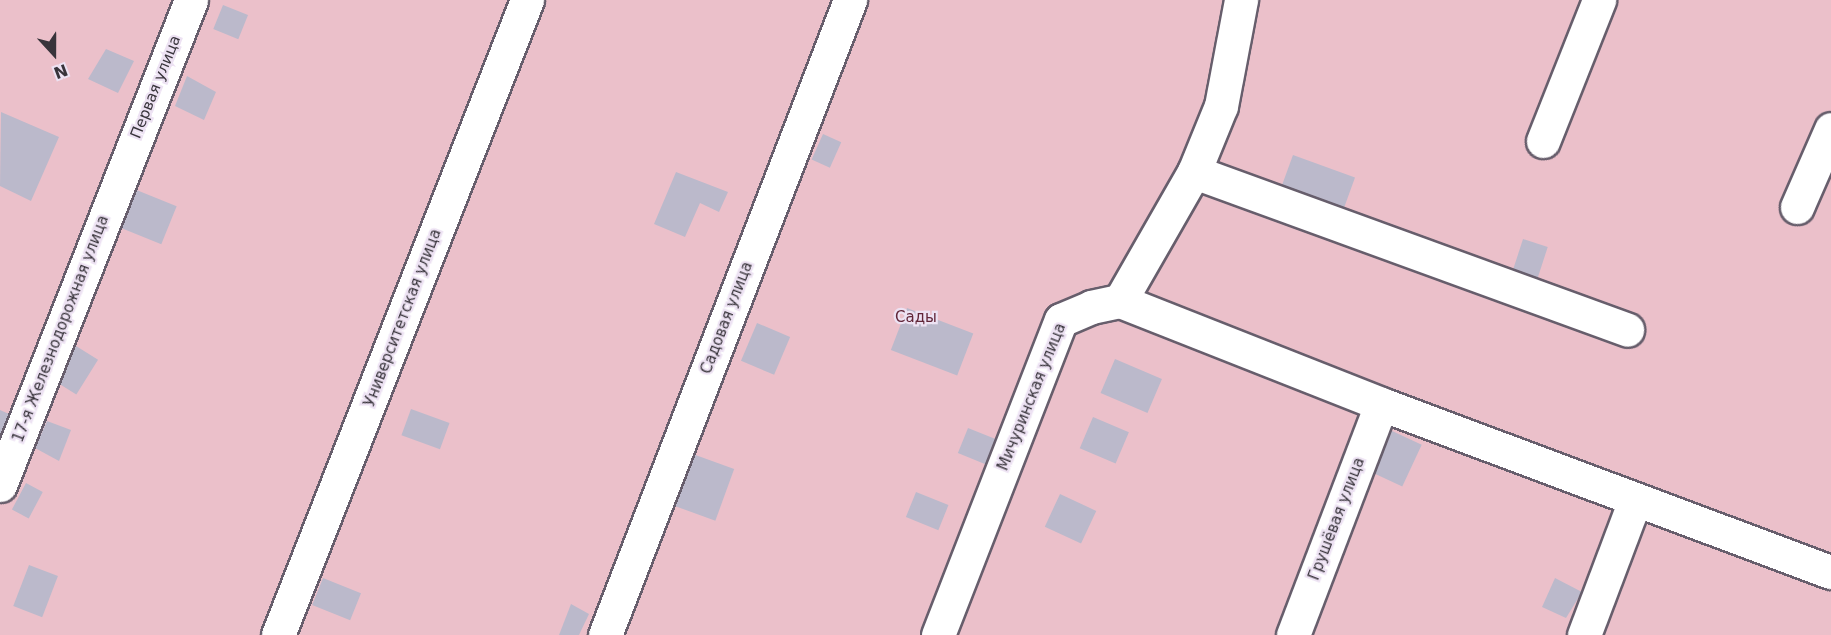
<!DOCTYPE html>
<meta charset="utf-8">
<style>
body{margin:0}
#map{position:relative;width:1831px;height:635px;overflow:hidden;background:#ede2f3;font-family:"DejaVu Sans",sans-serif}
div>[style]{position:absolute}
.green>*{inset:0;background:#ebc0ca;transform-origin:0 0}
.building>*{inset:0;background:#bbb9cb;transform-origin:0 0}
.roads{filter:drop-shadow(2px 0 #675e6c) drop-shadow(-2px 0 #675e6c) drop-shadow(0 2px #675e6c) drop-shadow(0 -2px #675e6c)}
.minor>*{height:33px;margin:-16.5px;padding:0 16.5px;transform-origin:16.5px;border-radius:16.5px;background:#fff}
span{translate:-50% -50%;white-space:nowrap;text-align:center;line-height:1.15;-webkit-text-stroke:4.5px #ede2f3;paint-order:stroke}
.street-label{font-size:15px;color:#38343b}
.park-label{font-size:15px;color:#612639}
.north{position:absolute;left:24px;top:24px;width:60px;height:60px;-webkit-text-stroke:4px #ede2f3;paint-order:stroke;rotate:159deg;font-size:16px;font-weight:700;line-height:24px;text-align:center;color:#38343b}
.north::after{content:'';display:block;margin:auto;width:21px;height:27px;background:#38343b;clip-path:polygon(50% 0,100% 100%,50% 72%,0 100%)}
</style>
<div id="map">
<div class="green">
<i style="left:0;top:0;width:1831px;height:635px"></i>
</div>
<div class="building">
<i style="left:223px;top:5px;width:27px;height:26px;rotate:22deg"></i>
<i style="clip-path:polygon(106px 49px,134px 61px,118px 93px,88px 79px)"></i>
<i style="clip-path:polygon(187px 76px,216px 92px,204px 120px,175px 106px)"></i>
<i style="clip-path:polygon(1px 112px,59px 137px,31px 201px,0 186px)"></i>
<i style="left:823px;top:134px;width:20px;height:28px;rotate:24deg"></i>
<i style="left:1293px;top:155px;width:66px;height:40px;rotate:20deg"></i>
<i style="clip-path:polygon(676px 172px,728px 192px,719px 212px,700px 203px,685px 237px,654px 224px)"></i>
<i style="left:134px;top:189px;width:46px;height:41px;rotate:22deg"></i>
<i style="left:1523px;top:239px;width:26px;height:36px;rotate:18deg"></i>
<i style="left:907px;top:308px;width:71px;height:45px;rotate:21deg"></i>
<i style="left:757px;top:323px;width:36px;height:41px;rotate:23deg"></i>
<i style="left:76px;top:346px;width:26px;height:41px;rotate:32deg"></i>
<i style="left:1115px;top:359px;width:51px;height:37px;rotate:23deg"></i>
<i style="left:411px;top:409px;width:41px;height:28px;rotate:20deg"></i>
<i style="clip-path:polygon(0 410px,9px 414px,0 435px)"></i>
<i style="left:1093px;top:417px;width:39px;height:34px;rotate:23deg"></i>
<i style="clip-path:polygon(47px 421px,71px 430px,59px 461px,35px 448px)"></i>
<i style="left:968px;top:428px;width:31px;height:27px;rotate:22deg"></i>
<i style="left:1390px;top:430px;width:35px;height:46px;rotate:25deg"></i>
<i style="left:690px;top:453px;width:47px;height:55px;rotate:20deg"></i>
<i style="left:26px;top:483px;width:19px;height:30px;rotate:28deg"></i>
<i style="left:916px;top:492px;width:35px;height:27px;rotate:22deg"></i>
<i style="left:1060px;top:494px;width:40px;height:36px;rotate:25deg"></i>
<i style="left:29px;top:565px;width:31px;height:44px;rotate:21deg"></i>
<i style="left:323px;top:578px;width:41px;height:29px;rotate:22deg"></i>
<i style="clip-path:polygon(1555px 578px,1582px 592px,1566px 618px,1542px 607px)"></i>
<i style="clip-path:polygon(571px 604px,589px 614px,579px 635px,559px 635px)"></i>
</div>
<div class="roads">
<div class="minor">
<i style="left:1543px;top:141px;width:152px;rotate:-68.3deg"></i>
<i style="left:1194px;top:172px;width:461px;rotate:20deg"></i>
<i style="left:1797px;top:207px;width:85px;rotate:-66.4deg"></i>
<i style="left:1120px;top:301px;width:281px;rotate:21.5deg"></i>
<i style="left:1381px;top:404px;width:480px;rotate:20.5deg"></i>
<i style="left:0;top:485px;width:521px;rotate:-68.5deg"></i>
<i style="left:278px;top:635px;width:682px;rotate:-68.59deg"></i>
<i style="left:605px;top:635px;width:681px;rotate:-68.9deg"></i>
<i style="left:938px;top:635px;width:338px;rotate:-68.7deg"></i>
<i style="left:1061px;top:320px;width:33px;rotate:-23deg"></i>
<i style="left:1091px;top:307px;width:30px;rotate:-12deg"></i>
<i style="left:1120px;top:301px;width:149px;rotate:-60.2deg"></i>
<i style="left:1194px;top:172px;width:71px;rotate:-67.8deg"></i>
<i style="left:1221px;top:106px;width:108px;rotate:-79.3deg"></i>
<i style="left:1293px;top:635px;width:247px;rotate:-69.1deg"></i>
<i style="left:1584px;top:635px;width:144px;rotate:-69.3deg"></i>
</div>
</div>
<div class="street-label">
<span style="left:156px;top:87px;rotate:-68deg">Первая улица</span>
<span style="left:403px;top:318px;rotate:-69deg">Университетская улица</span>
<span style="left:727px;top:318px;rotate:-69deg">Садовая улица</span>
<span style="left:61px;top:329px;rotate:-69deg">17-я Железнодорожная улица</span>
<span style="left:1032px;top:397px;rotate:-68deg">Мичуринская улица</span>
<span style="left:1337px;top:519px;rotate:-69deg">Грушёвая улица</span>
</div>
<div class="park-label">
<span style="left:916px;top:318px">Сады</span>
</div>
<div class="north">N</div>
</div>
